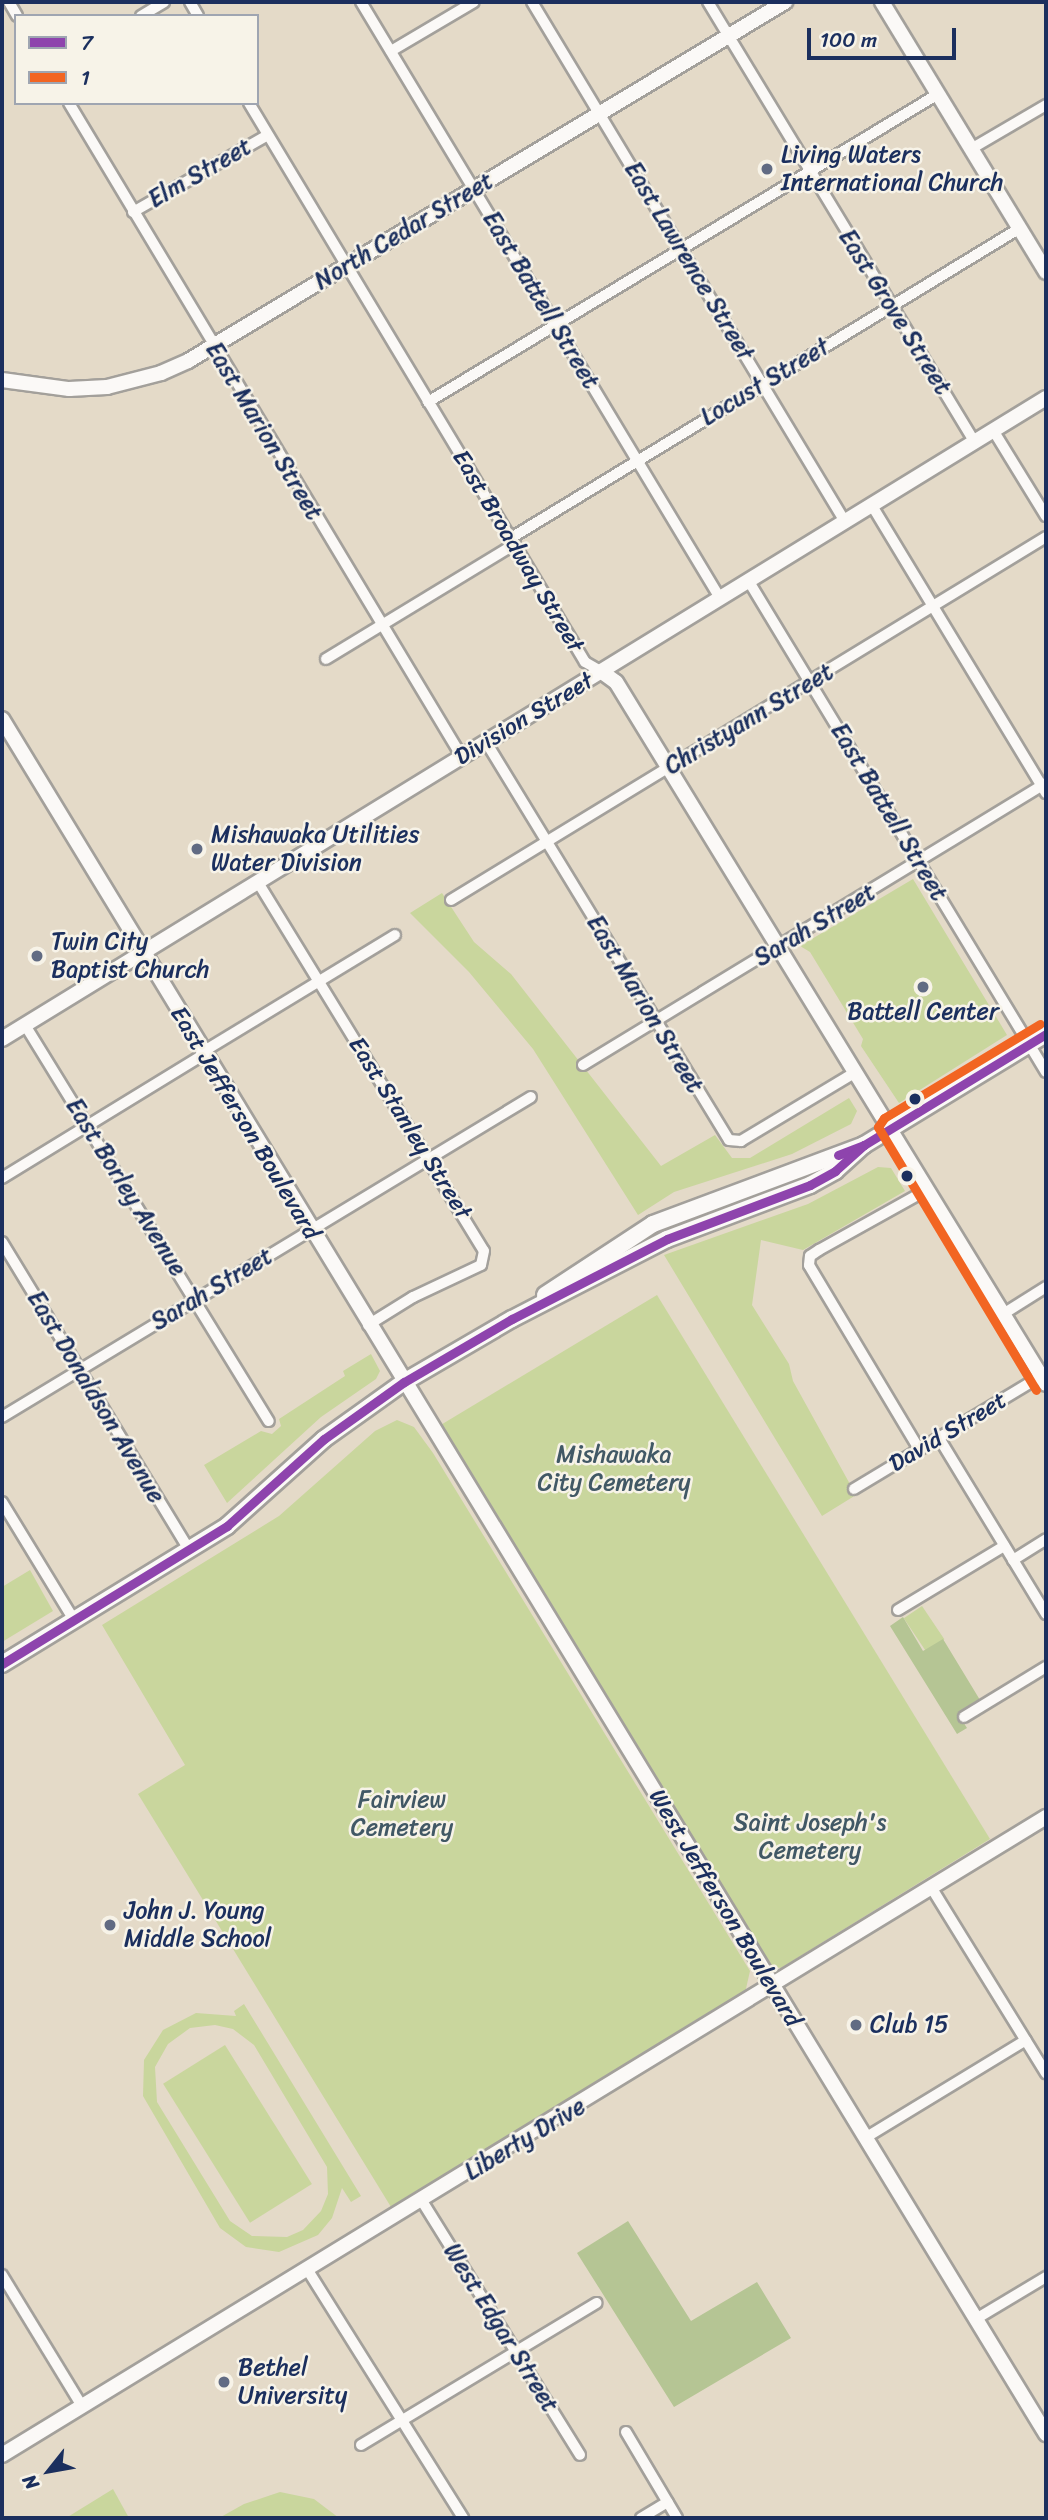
<!DOCTYPE html>
<style>
body{margin:0}
#map{position:relative;width:1048px;height:2520px;overflow:hidden;background:#e4dac8;font-family:Sriracha,sans-serif}
div>[style]{position:absolute}
.green>*{inset:0;background:#c9d69d;transform-origin:0 0}
.forest>*{inset:0;background:#b5c594}
.roads{filter:drop-shadow(2px 0 #a3a09b) drop-shadow(-2px 0 #a3a09b) drop-shadow(0 2px #a3a09b) drop-shadow(0 -2px #a3a09b)}
.minor>*{height:10px;margin:-5px;padding:0 5px;transform-origin:5px;border-radius:5px;background:#fbf9f7}
.tertiary>*{height:14px;margin:-7px;padding:0 7px;transform-origin:7px;border-radius:7px;background:#fbf9f7}
.secondary>*{height:16px;margin:-8px;padding:0 8px;transform-origin:8px;border-radius:8px;background:#fbf9f7}
.bus-1>*{height:9px;margin:-4.5px;padding:0 4.5px;transform-origin:4.5px;border-radius:4.5px;background:#8e44ad}
.bus-2>*{height:9px;margin:-4.5px;padding:0 4.5px;transform-origin:4.5px;border-radius:4.5px;background:#f26522}
.dots>*{width:19px;height:19px;translate:-50% -50%;box-sizing:border-box;border:4px solid #f7f3e8;border-radius:50%}
span{translate:-50% -50%;white-space:nowrap;text-align:center;line-height:1.15;-webkit-text-stroke:5px #f7f3e8;paint-order:stroke}
.poi-label{font-size:24px;color:#1b2f5e}
.left{translate:0 -50%;text-align:left}
.street-label{font-size:24px;color:#1b2f5e}
.park-label{font-size:24px;color:#415865}
.frame{position:absolute;inset:0;border:4px solid #1b2f5e;pointer-events:none}
.legend{position:absolute;left:14px;top:14px;width:245px;height:91px;box-sizing:border-box;background:#f7f3e8;border:2px solid #9fa5b1;margin:0;padding:9px 12px;list-style:none;font-size:21px;color:#1b2f5e}
.legend li{display:flex;align-items:center;gap:14px;height:35px}
.legend b{width:35px;border:2px solid #9fa5b1}
.north{position:absolute;left:14px;top:2436px;width:70px;height:70px;-webkit-text-stroke:5px #f7f3e8;paint-order:stroke;rotate:239deg;font-size:19px;font-weight:700;line-height:28px;text-align:center;color:#1b2f5e}
.north::after{content:'';display:block;margin:auto;width:24px;height:32px;background:#1b2f5e;clip-path:polygon(50% 0,100% 100%,50% 72%,0 100%)}
.scale{position:absolute;left:807px;top:28px;width:149px;height:32px;box-sizing:border-box;border:4px solid #1b2f5e;border-top:0;padding-left:9px;font-size:21px;line-height:24px;white-space:nowrap;color:#1b2f5e;-webkit-text-stroke:5px #f7f3e8;paint-order:stroke}
</style>
<div id="map">
<div class="green">
<i style="clip-path:polygon(913px 879px,1007px 1035px,899px 1103px,861px 1046px,863px 1039px,810px 952px,800px 946px)"></i>
<i style="clip-path:polygon(442px 893px,474px 942px,511px 974px,661px 1166px,715px 1135px,732px 1158px,750px 1158px,849px 1098px,857px 1111px,851px 1124px,792px 1154px,674px 1192px,638px 1215px,533px 1049px,469px 972px,410px 913px)"></i>
<i style="clip-path:polygon(878px 1167px,891px 1168px,905px 1191px,803px 1250px,761px 1240px,752px 1305px,789px 1364px,793px 1381px,856px 1495px,822px 1516px,664px 1255px,808px 1204px)"></i>
<i style="clip-path:polygon(657px 1295px,990px 1839px,781px 1968px,770px 1966px,439px 1426px)"></i>
<i style="clip-path:polygon(371px 1354px,380px 1371px,376px 1379px,321px 1417px,227px 1503px,204px 1465px,261px 1431px,272px 1434px,281px 1426px,279px 1419px,345px 1376px,343px 1371px)"></i>
<i style="clip-path:polygon(397px 1420px,414px 1427px,433px 1453px,750px 1971px,745px 1993px,391px 2207px,138px 1794px,185px 1765px,102px 1625px,279px 1516px,375px 1431px)"></i>
<i style="clip-path:polygon(30px 1570px,53px 1611px,2px 1642px,2px 1587px)"></i>
<i style="left:922px;top:1606px;width:40px;height:22px;rotate:56deg"></i>
<i style="clip-path:polygon(evenodd,244px 2004px,361px 2196px,351px 2202px,342px 2188px,332px 2218px,318px 2235px,279px 2252px,246px 2247px,220px 2228px,143px 2096px,144px 2060px,163px 2030px,196px 2013px,236px 2016px,234px 2011px,244px 2004px,215px 2025px,233px 2029px,254px 2045px,327px 2167px,328px 2194px,321px 2211px,303px 2230px,287px 2237px,252px 2236px,230px 2221px,157px 2102px,155px 2067px,168px 2044px,190px 2028px,215px 2025px)"></i>
<i style="left:225px;top:2045px;width:164px;height:73px;rotate:58deg"></i>
<i style="clip-path:polygon(113px 2489px,129px 2518px,66px 2518px)"></i>
<i style="clip-path:polygon(280px 2492px,314px 2499px,339px 2518px,219px 2518px,244px 2504px)"></i>
</div>
<div class="forest">
<i style="clip-path:polygon(903px 1617px,923px 1651px,943px 1639px,980px 1700px,958px 1714px,967px 1728px,957px 1734px,890px 1626px)"></i>
<i style="clip-path:polygon(628px 2221px,691px 2321px,757px 2282px,791px 2338px,674px 2407px,577px 2253px)"></i>
</div>
<div class="roads">
<div class="minor">
<i style="left:9px;top:2px;width:16px;rotate:60deg"></i>
<i style="left:190px;top:2px;width:16px;rotate:60deg"></i>
<i style="left:361px;top:2px;width:696px;rotate:58.94deg"></i>
<i style="left:532px;top:2px;width:605px;rotate:58.94deg"></i>
<i style="left:708px;top:2px;width:513px;rotate:58.79deg"></i>
<i style="left:141px;top:16px;width:27px;rotate:-31deg"></i>
<i style="left:391px;top:51px;width:96px;rotate:-30.6deg"></i>
<i style="left:69px;top:103px;width:763px;rotate:59deg"></i>
<i style="left:249px;top:103px;width:652px;rotate:58.99deg"></i>
<i style="left:585px;top:662px;width:20px;rotate:30deg"></i>
<i style="left:971px;top:149px;width:87px;rotate:-30.4deg"></i>
<i style="left:133px;top:212px;width:155px;rotate:-29.7deg"></i>
<i style="left:428px;top:402px;width:596px;rotate:-31.13deg"></i>
<i style="left:993px;top:430px;width:101px;rotate:58.4deg"></i>
<i style="left:871px;top:504px;width:338px;rotate:58.8deg"></i>
<i style="left:511px;top:538px;width:596px;rotate:-31.34deg"></i>
<i style="left:748px;top:580px;width:575px;rotate:58.8deg"></i>
<i style="left:326px;top:659px;width:221px;rotate:-31.3deg"></i>
<i style="left:486px;top:742px;width:466px;rotate:58.6deg"></i>
<i style="left:729px;top:1140px;width:12px;rotate:5deg"></i>
<i style="left:741px;top:1141px;width:134px;rotate:-31deg"></i>
<i style="left:259px;top:884px;width:430px;rotate:58.5deg"></i>
<i style="left:484px;top:1251px;width:14px;rotate:102deg"></i>
<i style="left:481px;top:1265px;width:75px;rotate:154.8deg"></i>
<i style="left:413px;top:1297px;width:53px;rotate:148.1deg"></i>
<i style="left:451px;top:900px;width:697px;rotate:-31.39deg"></i>
<i style="left:25px;top:1025px;width:465px;rotate:58.4deg"></i>
<i style="left:201px;top:1053px;width:227px;rotate:-31.3deg"></i>
<i style="left:583px;top:1065px;width:542px;rotate:-31.34deg"></i>
<i style="left:2px;top:1178px;width:236px;rotate:-31.5deg"></i>
<i style="left:2px;top:1242px;width:362px;rotate:58.7deg"></i>
<i style="left:1003px;top:1314px;width:51px;rotate:-32.1deg"></i>
<i style="left:2px;top:1417px;width:618px;rotate:-31.17deg"></i>
<i style="left:939px;top:1438px;width:206px;rotate:58.7deg"></i>
<i style="left:919px;top:1449px;width:214px;rotate:-120.9deg"></i>
<i style="left:809px;top:1265px;width:9px;rotate:-84deg"></i>
<i style="left:810px;top:1256px;width:11px;rotate:-34deg"></i>
<i style="left:819px;top:1250px;width:125px;rotate:-29.2deg"></i>
<i style="left:854px;top:1489px;width:218px;rotate:-31.1deg"></i>
<i style="left:2px;top:1502px;width:138px;rotate:58.6deg"></i>
<i style="left:1013px;top:1560px;width:39px;rotate:-32deg"></i>
<i style="left:898px;top:1610px;width:124px;rotate:-31.1deg"></i>
<i style="left:964px;top:1717px;width:96px;rotate:-31.4deg"></i>
<i style="left:931px;top:1887px;width:219px;rotate:58.3deg"></i>
<i style="left:865px;top:2138px;width:188px;rotate:-31.3deg"></i>
<i style="left:422px;top:2201px;width:299px;rotate:58.1deg"></i>
<i style="left:307px;top:2269px;width:294px;rotate:57.9deg"></i>
<i style="left:2px;top:2275px;width:153px;rotate:58.6deg"></i>
<i style="left:976px;top:2319px;width:82px;rotate:-31deg"></i>
<i style="left:626px;top:2432px;width:100px;rotate:59.3deg"></i>
<i style="left:361px;top:2445px;width:275px;rotate:-31.1deg"></i>
<i style="left:641px;top:2518px;width:31px;rotate:-31deg"></i>
</div>
<div class="tertiary">
<i style="left:882px;top:2px;width:316px;rotate:58.7deg"></i>
<i style="left:2px;top:380px;width:68px;rotate:7.7deg"></i>
<i style="left:69px;top:389px;width:38px;rotate:-3deg"></i>
<i style="left:107px;top:387px;width:56px;rotate:-14.5deg"></i>
<i style="left:161px;top:373px;width:30px;rotate:-24deg"></i>
<i style="left:188px;top:361px;width:697px;rotate:-31.02deg"></i>
<i style="left:602px;top:672px;width:17px;rotate:36deg"></i>
<i style="left:616px;top:682px;width:823px;rotate:58.51deg"></i>
<i style="left:2px;top:719px;width:2008px;rotate:58.67deg"></i>
<i style="left:2px;top:1039px;width:1225px;rotate:-31.55deg"></i>
<i style="left:2px;top:2455px;width:1224px;rotate:-31.43deg"></i>
</div>
<div class="secondary">
<i style="left:545px;top:1295px;width:129px;rotate:-33.3deg"></i>
<i style="left:653px;top:1224px;width:225px;rotate:-20.5deg"></i>
<i style="left:864px;top:1145px;width:213px;rotate:-31.4deg"></i>
<i style="left:2px;top:1664px;width:264px;rotate:-31.5deg"></i>
<i style="left:227px;top:1526px;width:130px;rotate:-41.9deg"></i>
<i style="left:324px;top:1439px;width:98px;rotate:-35.5deg"></i>
<i style="left:404px;top:1382px;width:125px;rotate:-30.3deg"></i>
<i style="left:512px;top:1319px;width:174px;rotate:-27.3deg"></i>
<i style="left:667px;top:1239px;width:153px;rotate:-20.7deg"></i>
<i style="left:810px;top:1185px;width:29px;rotate:-29deg"></i>
<i style="left:835px;top:1171px;width:39px;rotate:-42deg"></i>
</div>
</div>
<div class="bus-1">
<i style="left:838px;top:1155px;width:28px;rotate:-21deg"></i>
<i style="left:864px;top:1145px;width:213px;rotate:-31.4deg"></i>
<i style="left:2px;top:1664px;width:264px;rotate:-31.5deg"></i>
<i style="left:227px;top:1526px;width:130px;rotate:-41.9deg"></i>
<i style="left:324px;top:1439px;width:98px;rotate:-35.5deg"></i>
<i style="left:404px;top:1382px;width:125px;rotate:-30.3deg"></i>
<i style="left:512px;top:1319px;width:174px;rotate:-27.3deg"></i>
<i style="left:667px;top:1239px;width:153px;rotate:-20.7deg"></i>
<i style="left:810px;top:1185px;width:29px;rotate:-29deg"></i>
<i style="left:835px;top:1171px;width:39px;rotate:-42deg"></i>
</div>
<div class="bus-2">
<i style="left:1036px;top:1390px;width:307px;rotate:-121deg"></i>
<i style="left:878px;top:1127px;width:11px;rotate:-56deg"></i>
<i style="left:884px;top:1118px;width:182px;rotate:-31.1deg"></i>
</div>
<div class="dots">
<i style="left:767px;top:169px;background:#616b83"></i>
<i style="left:197px;top:849px;background:#616b83"></i>
<i style="left:37px;top:956px;background:#616b83"></i>
<i style="left:923px;top:987px;background:#616b83"></i>
<i style="left:915px;top:1099px;background:#1b2f5e"></i>
<i style="left:907px;top:1176px;background:#1b2f5e"></i>
<i style="left:110px;top:1925px;background:#616b83"></i>
<i style="left:856px;top:2025px;background:#616b83"></i>
<i style="left:224px;top:2382px;background:#616b83"></i>
</div>
<div class="poi-label">
<span class="left" style="left:781px;top:169px">Living Waters<br>International Church</span>
<span class="left" style="left:211px;top:849px">Mishawaka Utilities<br>Water Division</span>
<span class="left" style="left:51px;top:956px">Twin City<br>Baptist Church</span>
<span style="left:923px;top:1012px">Battell Center</span>
<span class="left" style="left:124px;top:1925px">John J. Young<br>Middle School</span>
<span class="left" style="left:870px;top:2025px">Club 15</span>
<span class="left" style="left:238px;top:2382px">Bethel<br>University</span>
</div>
<div class="street-label">
<span style="left:200px;top:173px;rotate:-30deg">Elm Street</span>
<span style="left:404px;top:231px;rotate:-31deg">North Cedar Street</span>
<span style="left:689px;top:261px;rotate:59deg">East Lawrence Street</span>
<span style="left:541px;top:300px;rotate:59deg">East Battell Street</span>
<span style="left:895px;top:312px;rotate:58deg">East Grove Street</span>
<span style="left:765px;top:382px;rotate:-31deg">Locust Street</span>
<span style="left:264px;top:431px;rotate:59deg">East Marion Street</span>
<span style="left:518px;top:551px;rotate:59deg">East Broadway Street</span>
<span style="left:524px;top:719px;rotate:-31deg">Division Street</span>
<span style="left:749px;top:719px;rotate:-31deg">Christyann Street</span>
<span style="left:889px;top:812px;rotate:59deg">East Battell Street</span>
<span style="left:815px;top:925px;rotate:-31deg">Sarah Street</span>
<span style="left:645px;top:1004px;rotate:59deg">East Marion Street</span>
<span style="left:245px;top:1123px;rotate:59deg">East Jefferson Boulevard</span>
<span style="left:410px;top:1128px;rotate:58deg">East Stanley Street</span>
<span style="left:126px;top:1187px;rotate:58deg">East Borley Avenue</span>
<span style="left:212px;top:1289px;rotate:-31deg">Sarah Street</span>
<span style="left:96px;top:1397px;rotate:59deg">East Donaldson Avenue</span>
<span style="left:948px;top:1432px;rotate:-31deg">David Street</span>
<span style="left:725px;top:1908px;rotate:59deg">West Jefferson Boulevard</span>
<span style="left:525px;top:2139px;rotate:-31deg">Liberty Drive</span>
<span style="left:501px;top:2328px;rotate:58deg">West Edgar Street</span>
</div>
<div class="park-label">
<span style="left:614px;top:1469px">Mishawaka<br>City Cemetery</span>
<span style="left:402px;top:1814px">Fairview<br>Cemetery</span>
<span style="left:810px;top:1837px">Saint Joseph's<br>Cemetery</span>
</div>
<div class="frame"></div>
<ul class="legend">
<li><b style="height:9px;background:#8e44ad"></b>7</li>
<li><b style="height:9px;background:#f26522"></b>1</li>
</ul>
<div class="north">N</div>
<div class="scale">100 m</div>
</div>
